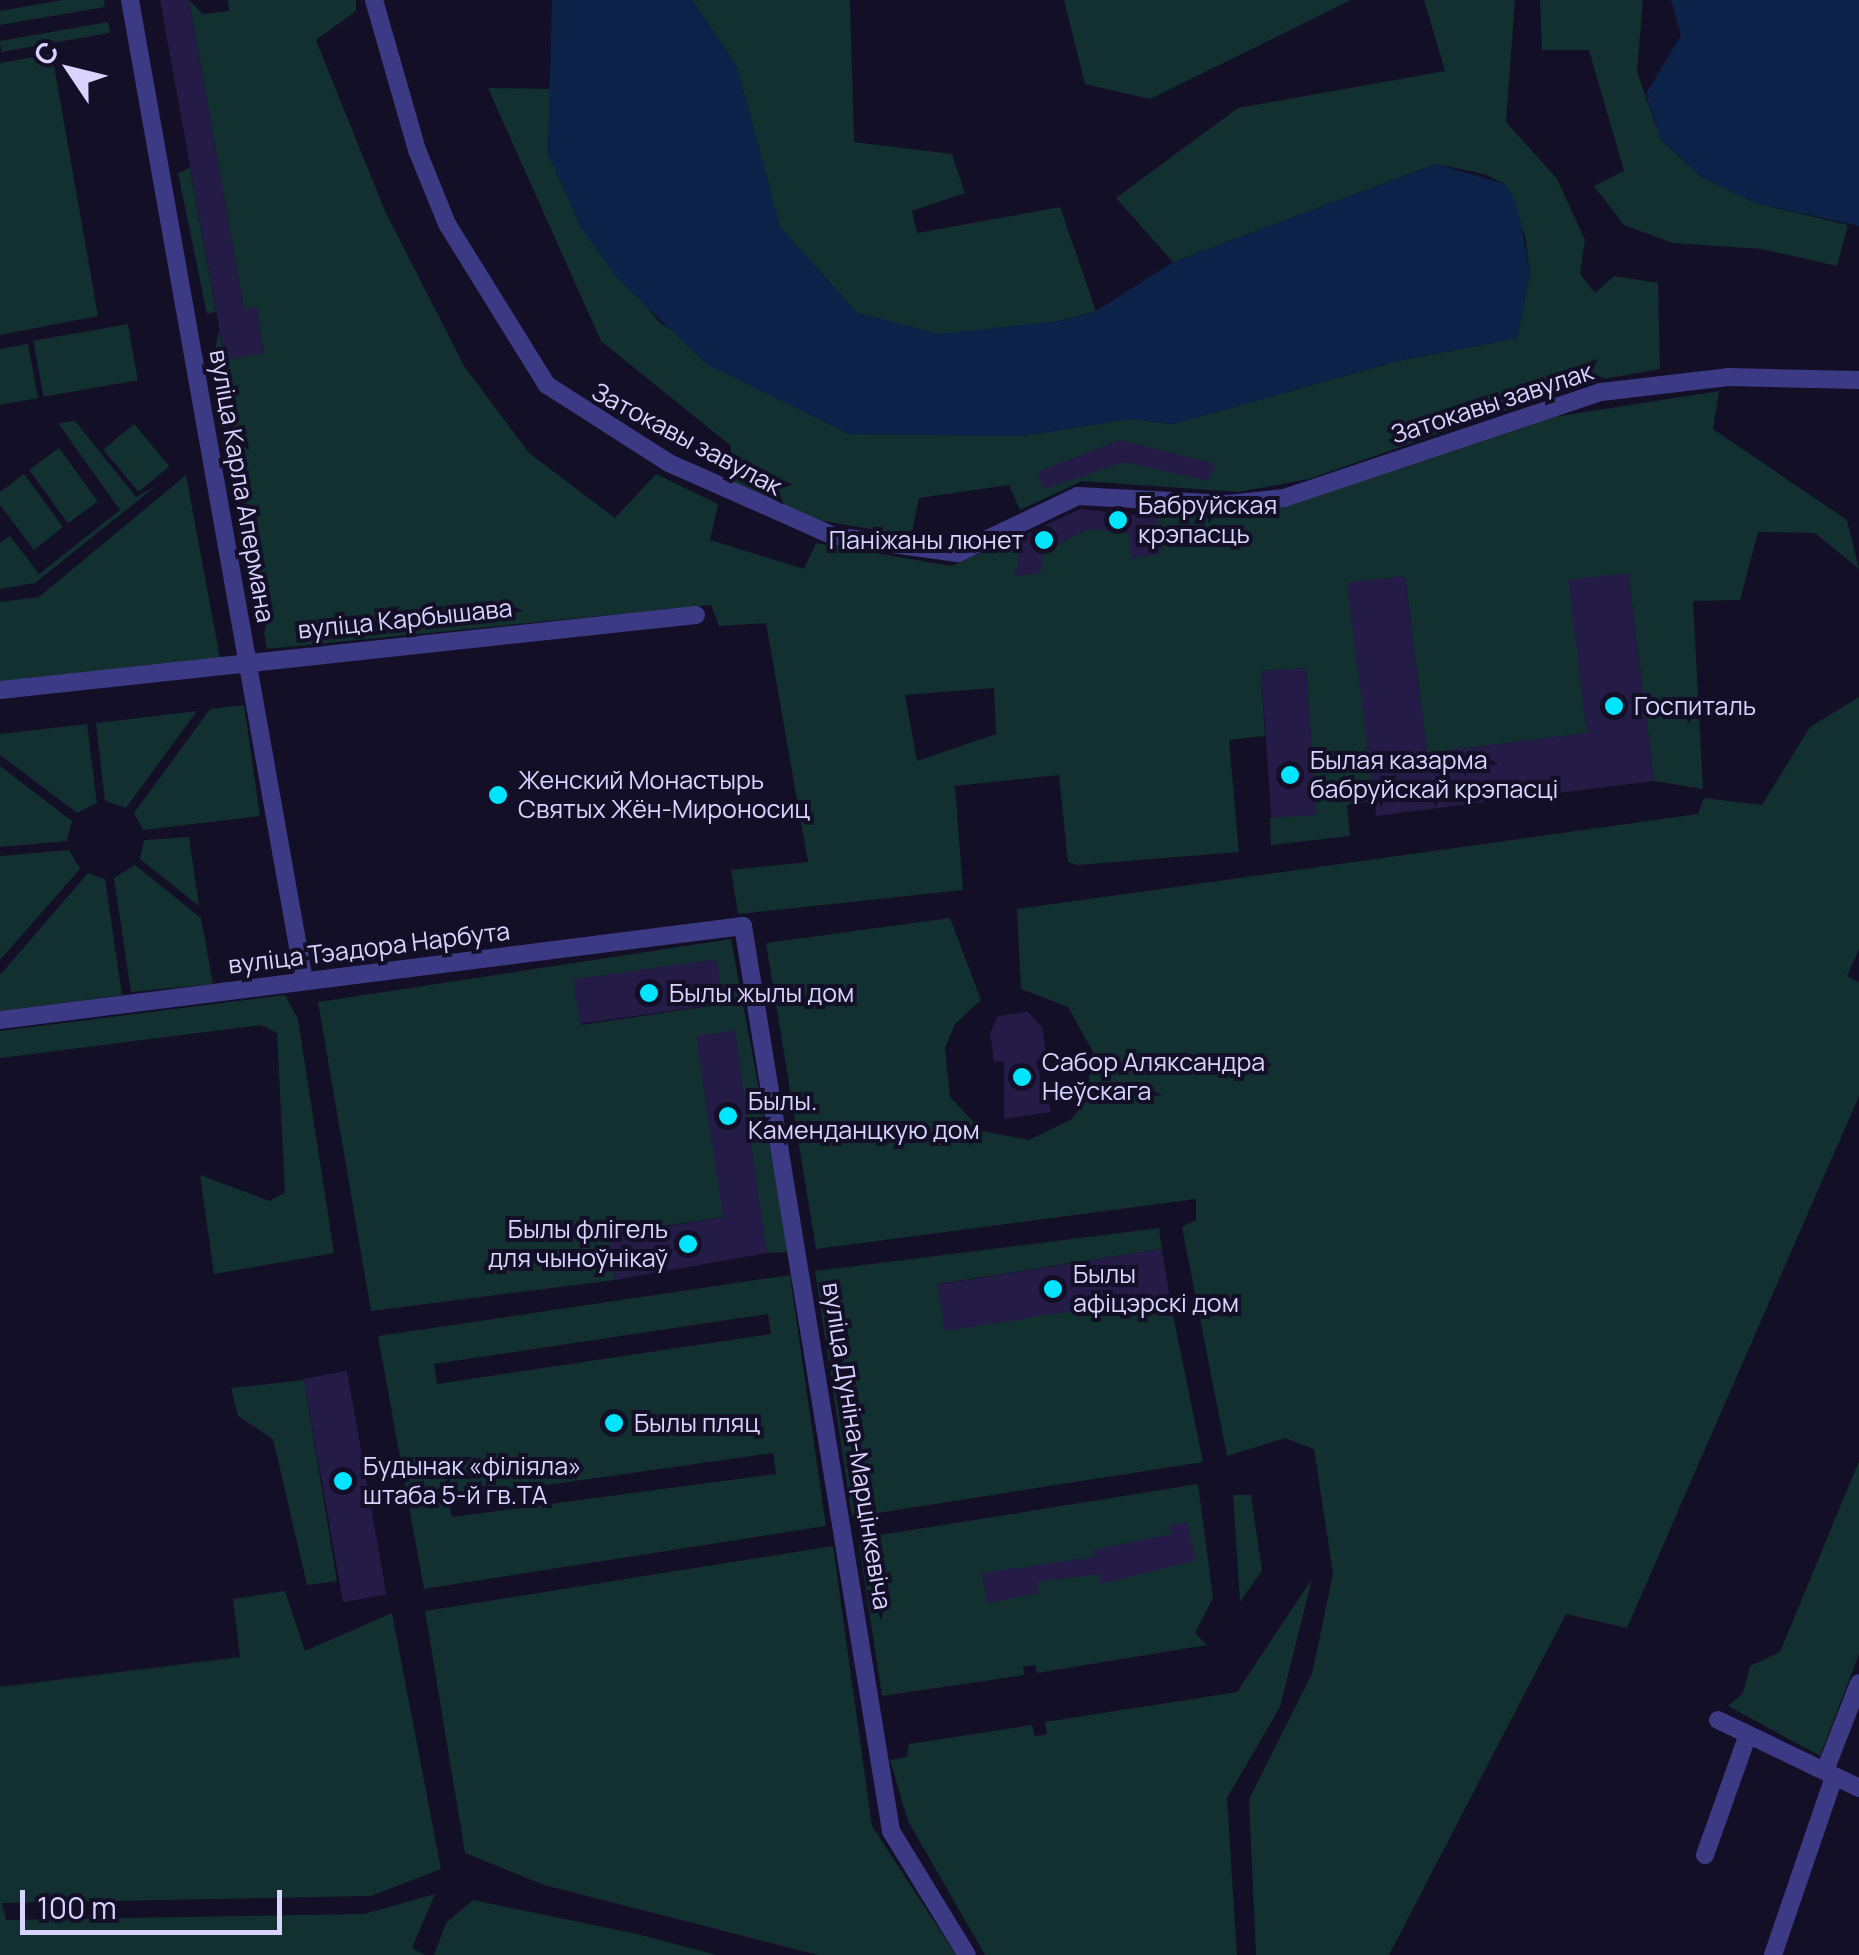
<!DOCTYPE html>
<meta charset="utf-8">
<style>
body{margin:0}
#map{position:relative;width:1859px;height:1955px;overflow:hidden;background:#130f26;font-family:Manrope,sans-serif}
div>[style]{position:absolute}
.green>*{inset:0;background:#12302f;transform-origin:0 0}
.water>*{inset:0;background:#0c2248}
.building>*{inset:0;background:#241b47;transform-origin:0 0}
.minor>*{height:18px;margin:-9px;padding:0 9px;transform-origin:9px;border-radius:9px;background:#3d3a85}
.dots>*{width:28px;height:28px;translate:-50% -50%;box-sizing:border-box;border:5px solid #130f26;border-radius:50%}
span{translate:-50% -50%;white-space:nowrap;text-align:center;line-height:1.15;-webkit-text-stroke:8px #130f26;paint-order:stroke}
.street-label{font-size:25px;color:#d9d4ff}
.poi-label{font-size:25px;color:#d9d4ff}
.left{translate:0 -50%;text-align:left}
.right{translate:-100% -50%;text-align:right}
.north{position:absolute;left:20px;top:20px;width:100px;height:100px;-webkit-text-stroke:8px #130f26;paint-order:stroke;rotate:305deg;font-size:28px;font-weight:700;line-height:40px;text-align:center;color:#d9d4ff}
.north::after{content:'';display:block;margin:auto;width:35px;height:45px;background:#d9d4ff;clip-path:polygon(50% 0,100% 100%,50% 72%,0 100%)}
.scale{position:absolute;left:20px;top:1890px;width:262px;height:45px;box-sizing:border-box;border:5px solid #d9d4ff;border-top:0;padding-left:12px;font-size:30px;line-height:35px;white-space:nowrap;color:#d9d4ff;-webkit-text-stroke:8px #130f26;paint-order:stroke}
</style>
<div id="map">
<div class="green">
<i style="clip-path:polygon(62px 0,104px 0,105px 7px,0 25px,0 11px)"></i>
<i style="clip-path:polygon(evenodd,189px 0,203px 14px,229px 11px,228px 0,356px 0,356px 11px,316px 40px,385px 211px,464px 366px,529px 453px,615px 518px,656px 474px,718px 504px,710px 540px,804px 569px,816px 543px,951px 566px,1013px 539px,1170px 511px,1258px 515px,1547px 418px,1719px 391px,1713px 429px,1847px 520px,1859px 569px,1815px 533px,1758px 532px,1740px 600px,1693px 601px,1703px 789px,1654px 781px,1628px 573px,1569px 581px,1587px 733px,1427px 753px,1405px 576px,1348px 583px,1374px 801px,1347px 805px,1350px 836px,1271px 845px,1270px 818px,1316px 814px,1306px 668px,1261px 671px,1265px 736px,1229px 740px,1239px 852px,1078px 865px,1068px 862px,1059px 775px,955px 786px,963px 890px,738px 914px,731px 870px,808px 862px,766px 623px,719px 626px,711px 605px,267px 649px,213px 360px,219px 330px,225px 360px,264px 352px,256px 307px,244px 309px,189px 0,994px 688px,996px 734px,917px 761px,905px 695px,994px 688px)"></i>
<i style="clip-path:polygon(692px 0,850px 0,854px 142px,952px 154px,965px 193px,912px 211px,917px 233px,1060px 207px,1096px 311px,1025px 330px,939px 334px,857px 313px,780px 227px,737px 67px)"></i>
<i style="clip-path:polygon(1064px 0,1351px 0,1150px 99px,1085px 84px)"></i>
<i style="clip-path:polygon(1424px 0,1515px 0,1506px 122px,1557px 179px,1585px 240px,1580px 274px,1595px 293px,1614px 276px,1658px 283px,1660px 369px,1587px 382px,1309px 479px,1238px 492px,1082px 481px,1020px 510px,1009px 485px,919px 498px,911px 536px,818px 520px,728px 483px,731px 446px,601px 341px,488px 88px,550px 89px,548px 154px,581px 227px,660px 323px,849px 434px,1022px 436px,1130px 419px,1173px 424px,1398px 361px,1517px 338px,1530px 273px,1525px 236px,1505px 184px,1484px 174px,1436px 164px,1173px 262px,1116px 198px,1238px 108px,1445px 71px)"></i>
<i style="clip-path:polygon(1540px 0,1643px 0,1637px 72px,1661px 140px,1701px 177px,1755px 203px,1848px 225px,1837px 266px,1762px 249px,1673px 243px,1624px 225px,1594px 186px,1624px 171px,1589px 50px,1542px 50px)"></i>
<i style="left:108px;top:22px;width:11px;height:110px;rotate:80deg"></i>
<i style="clip-path:polygon(52px 54px,98px 316px,0 335px,0 63px)"></i>
<i style="clip-path:polygon(190px 168px,216px 312px,207px 314px,178px 173px)"></i>
<i style="left:128px;top:324px;width:57px;height:96px;rotate:80deg"></i>
<i style="clip-path:polygon(28px 344px,38px 398px,0 405px,0 349px)"></i>
<i style="clip-path:polygon(75px 421px,136px 497px,156px 486px,35px 583px,0 589px,0 543px,10px 536px,39px 574px,120px 510px,58px 423px)"></i>
<i style="left:134px;top:424px;width:55px;height:40px;rotate:50deg"></i>
<i style="left:59px;top:448px;width:66px;height:37px;rotate:54deg"></i>
<i style="clip-path:polygon(24px 474px,63px 527px,34px 550px,0 505px,0 492px)"></i>
<i style="clip-path:polygon(186px 475px,220px 658px,0 684px,0 602px,39px 597px)"></i>
<i style="clip-path:polygon(1859px 697px,1859px 949px,1847px 976px,1859px 982px,1859px 1096px,1627px 1628px,1566px 1614px,1389px 1955px,1256px 1955px,1249px 1799px,1312px 1674px,1333px 1574px,1314px 1449px,1285px 1438px,1227px 1456px,1182px 1227px,1196px 1220px,1196px 1199px,816px 1249px,766px 943px,950px 918px,981px 1000px,955px 1024px,945px 1048px,950px 1097px,982px 1131px,1029px 1140px,1072px 1119px,1086px 1099px,1093px 1052px,1068px 1007px,1021px 989px,1017px 909px,1698px 814px,1704px 798px,1762px 805px,1810px 727px)"></i>
<i style="clip-path:polygon(244px 705px,260px 816px,143px 830px,134px 813px,210px 709px)"></i>
<i style="clip-path:polygon(197px 711px,126px 808px,105px 801px,96px 723px)"></i>
<i style="clip-path:polygon(87px 724px,97px 803px,77px 813px,0 755px,0 734px)"></i>
<i style="clip-path:polygon(0 766px,72px 821px,67px 841px,0 847px)"></i>
<i style="clip-path:polygon(189px 837px,199px 906px,140px 859px,144px 840px)"></i>
<i style="clip-path:polygon(69px 850px,80px 869px,0 960px,0 856px)"></i>
<i style="clip-path:polygon(135px 865px,201px 918px,213px 984px,131px 992px,114px 878px)"></i>
<i style="clip-path:polygon(88px 873px,105px 879px,122px 995px,0 1011px,0 975px)"></i>
<i style="clip-path:polygon(evenodd,731px 939px,789px 1252px,767px 1253px,760px 1211px,608px 1235px,615px 1280px,371px 1311px,318px 1002px,731px 939px,717px 960px,723px 1004px,581px 1025px,575px 981px,717px 960px)"></i>
<i style="clip-path:polygon(285px 995px,298px 1019px,334px 1253px,214px 1274px,200px 1175px,269px 1201px,285px 1193px,277px 1033px,261px 1025px,0 1058px,0 1031px)"></i>
<i style="clip-path:polygon(1159px 1228px,1162px 1249px,938px 1284px,945px 1329px,1169px 1295px,1203px 1462px,852px 1517px,815px 1271px)"></i>
<i style="clip-path:polygon(evenodd,790px 1275px,826px 1526px,424px 1589px,378px 1336px,790px 1275px,768px 1314px,771px 1334px,437px 1384px,434px 1364px,768px 1314px,790px 1275px,773px 1453px,776px 1474px,452px 1517px,448px 1499px,773px 1453px)"></i>
<i style="clip-path:polygon(304px 1380px,337px 1581px,307px 1585px,273px 1439px,238px 1416px,231px 1388px)"></i>
<i style="clip-path:polygon(1859px 1461px,1859px 1654px,1820px 1756px,1728px 1706px,1743px 1693px,1750px 1666px,1780px 1652px)"></i>
<i style="clip-path:polygon(1198px 1484px,1213px 1598px,1195px 1633px,1207px 1645px,1037px 1673px,1035px 1665px,1023px 1667px,1024px 1675px,882px 1696px,859px 1545px,874px 1536px)"></i>
<i style="clip-path:polygon(1233px 1495px,1251px 1495px,1262px 1571px,1240px 1602px)"></i>
<i style="clip-path:polygon(833px 1546px,872px 1826px,956px 1955px,818px 1955px,544px 1885px,465px 1853px,425px 1611px)"></i>
<i style="clip-path:polygon(1312px 1579px,1280px 1707px,1227px 1798px,1237px 1955px,985px 1955px,908px 1821px,890px 1760px,907px 1757px,909px 1744px,1032px 1725px,1035px 1736px,1047px 1734px,1045px 1722px,1237px 1692px)"></i>
<i style="clip-path:polygon(285px 1591px,305px 1651px,392px 1613px,441px 1869px,371px 1896px,2px 1903px,6px 1920px,364px 1914px,435px 1894px,412px 1948px,425px 1955px,0 1955px,0 1687px,240px 1657px,233px 1599px)"></i>
<i style="clip-path:polygon(473px 1900px,637px 1934px,717px 1955px,434px 1955px,446px 1923px)"></i>
</div>
<div class="water">
<i style="clip-path:polygon(552px 0,692px 0,737px 67px,780px 227px,857px 313px,939px 334px,1061px 321px,1096px 311px,1173px 262px,1436px 164px,1505px 184px,1517px 204px,1530px 273px,1517px 338px,1397px 361px,1173px 424px,1130px 419px,1022px 436px,849px 434px,707px 365px,615px 276px,581px 227px,548px 154px)"></i>
<i style="clip-path:polygon(1671px 0,1859px 0,1859px 226px,1755px 203px,1701px 177px,1661px 140px,1646px 94px,1681px 35px)"></i>
</div>
<div class="building">
<i style="clip-path:polygon(160px 0,189px 0,244px 309px,256px 307px,264px 353px,225px 360px)"></i>
<i style="clip-path:polygon(1120px 440px,1216px 464px,1208px 481px,1125px 462px,1044px 489px,1037px 472px)"></i>
<i style="clip-path:polygon(1080px 509px,1156px 517px,1163px 545px,1158px 555px,1132px 558px,1128px 533px,1088px 529px,1043px 552px,1040px 573px,1015px 576px,1022px 536px)"></i>
<i style="clip-path:polygon(1628px 573px,1654px 781px,1376px 816px,1347px 583px,1405px 576px,1427px 753px,1587px 733px,1568px 580px)"></i>
<i style="left:1306px;top:668px;width:147px;height:45px;rotate:86deg"></i>
<i style="left:717px;top:959px;width:45px;height:145px;rotate:82deg"></i>
<i style="clip-path:polygon(1028px 1012px,1042px 1027px,1047px 1059px,1036px 1061px,1051px 1112px,1004px 1119px,1004px 1061px,994px 1062px,990px 1033px,998px 1016px)"></i>
<i style="clip-path:polygon(735px 1030px,767px 1253px,615px 1280px,608px 1236px,723px 1217px,696px 1036px)"></i>
<i style="left:1162px;top:1249px;width:47px;height:227px;rotate:81deg"></i>
<i style="left:347px;top:1371px;width:227px;height:44px;rotate:80deg"></i>
<i style="clip-path:polygon(1187px 1522px,1196px 1560px,1100px 1584px,1098px 1574px,1037px 1582px,1039px 1593px,987px 1603px,982px 1573px,1094px 1557px,1093px 1550px,1171px 1534px,1169px 1526px)"></i>
</div>
<div class="minor">
<i style="left:130px;top:0;width:996px;rotate:79.94deg"></i>
<i style="left:374px;top:0;width:156px;rotate:74deg"></i>
<i style="left:417px;top:150px;width:80px;rotate:67.9deg"></i>
<i style="left:447px;top:224px;width:190px;rotate:58.2deg"></i>
<i style="left:547px;top:385px;width:145px;rotate:32.6deg"></i>
<i style="left:669px;top:463px;width:180px;rotate:23.9deg"></i>
<i style="left:834px;top:536px;width:125px;rotate:7.8deg"></i>
<i style="left:958px;top:553px;width:133px;rotate:-25.4deg"></i>
<i style="left:1078px;top:496px;width:150px;rotate:3.1deg"></i>
<i style="left:1228px;top:504px;width:56px;rotate:-6.1deg"></i>
<i style="left:1284px;top:498px;width:334px;rotate:-18.5deg"></i>
<i style="left:1601px;top:392px;width:128px;rotate:-6.7deg"></i>
<i style="left:1728px;top:377px;width:131px;rotate:1.3deg"></i>
<i style="left:0;top:690px;width:700px;rotate:-6.15deg"></i>
<i style="left:0;top:1020px;width:749px;rotate:-7.21deg"></i>
<i style="left:743px;top:926px;width:917px;rotate:80.71deg"></i>
<i style="left:891px;top:1831px;width:145px;rotate:58.5deg"></i>
<i style="left:1718px;top:1720px;width:157px;rotate:25.7deg"></i>
<i style="left:1826px;top:1768px;width:91px;rotate:-68.8deg"></i>
<i style="left:1705px;top:1855px;width:128px;rotate:-70.4deg"></i>
<i style="left:1773px;top:1955px;width:188px;rotate:-71.1deg"></i>
</div>
<div class="dots">
<i style="left:1118px;top:520px;background:#00e5ff"></i>
<i style="left:1044px;top:540px;background:#00e5ff"></i>
<i style="left:1614px;top:706px;background:#00e5ff"></i>
<i style="left:1290px;top:775px;background:#00e5ff"></i>
<i style="left:498px;top:795px;background:#00e5ff"></i>
<i style="left:649px;top:993px;background:#00e5ff"></i>
<i style="left:1022px;top:1077px;background:#00e5ff"></i>
<i style="left:728px;top:1116px;background:#00e5ff"></i>
<i style="left:688px;top:1244px;background:#00e5ff"></i>
<i style="left:1053px;top:1289px;background:#00e5ff"></i>
<i style="left:614px;top:1423px;background:#00e5ff"></i>
<i style="left:343px;top:1481px;background:#00e5ff"></i>
</div>
<div class="street-label">
<span style="left:1492px;top:403px;rotate:-18deg">Затокавы завулак</span>
<span style="left:687px;top:439px;rotate:28deg">Затокавы завулак</span>
<span style="left:242px;top:486px;rotate:80deg">вуліца Карла Апермана</span>
<span style="left:405px;top:619px;rotate:-6deg">вуліца Карбышава</span>
<span style="left:369px;top:948px;rotate:-7deg">вуліца Тэадора Нарбута</span>
<span style="left:857px;top:1446px;rotate:81deg">вуліца Дуніна-Марцінкевіча</span>
</div>
<div class="poi-label">
<span class="left" style="left:1138px;top:520px">Бабруйская<br>крэпасць</span>
<span class="right" style="left:1024px;top:540px">Паніжаны люнет</span>
<span class="left" style="left:1634px;top:706px">Госпиталь</span>
<span class="left" style="left:1310px;top:775px">Былая казарма<br>бабруйскай крэпасці</span>
<span class="left" style="left:518px;top:795px">Женский Монастырь<br>Святых Жён-Мироносиц</span>
<span class="left" style="left:669px;top:993px">Былы жылы дом</span>
<span class="left" style="left:1042px;top:1077px">Сабор Аляксандра<br>Неўскага</span>
<span class="left" style="left:748px;top:1116px">Былы.<br>Каменданцкую дом</span>
<span class="right" style="left:668px;top:1244px">Былы флігель<br>для чыноўнікаў</span>
<span class="left" style="left:1073px;top:1289px">Былы<br>афіцэрскі дом</span>
<span class="left" style="left:634px;top:1423px">Былы пляц</span>
<span class="left" style="left:363px;top:1481px">Будынак «філіяла»<br>штаба 5-й гв.ТА</span>
</div>
<div class="north">С</div>
<div class="scale">100 m</div>
</div>
